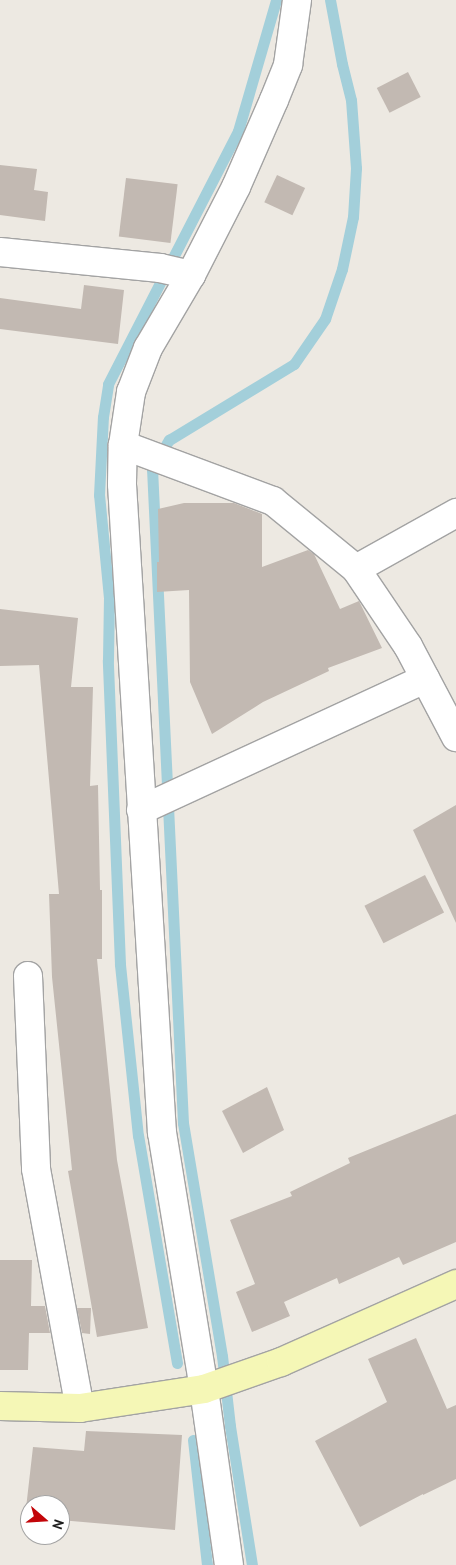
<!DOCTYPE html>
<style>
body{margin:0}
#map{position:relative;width:456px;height:1565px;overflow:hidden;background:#ede9e2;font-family:"PT Sans",sans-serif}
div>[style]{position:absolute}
.stream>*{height:11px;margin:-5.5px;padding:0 5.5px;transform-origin:5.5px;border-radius:5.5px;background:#a3cfda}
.building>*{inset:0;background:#c2b9b2;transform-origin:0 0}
.roads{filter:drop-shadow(1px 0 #a3a3a3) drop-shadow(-1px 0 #a3a3a3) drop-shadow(0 1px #a3a3a3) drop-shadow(0 -1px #a3a3a3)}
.street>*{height:28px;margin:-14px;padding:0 14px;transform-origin:14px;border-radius:14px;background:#fff}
.secondary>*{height:28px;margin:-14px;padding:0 14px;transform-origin:14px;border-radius:14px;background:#f5f7b6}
span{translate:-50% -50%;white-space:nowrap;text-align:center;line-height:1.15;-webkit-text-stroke:4.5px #fff;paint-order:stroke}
.north{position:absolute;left:20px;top:1495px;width:50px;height:50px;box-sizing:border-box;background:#fff;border:1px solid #a4a4a4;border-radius:50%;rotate:109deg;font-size:14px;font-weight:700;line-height:20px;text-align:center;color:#1c1c1c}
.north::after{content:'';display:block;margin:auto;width:18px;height:22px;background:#c30509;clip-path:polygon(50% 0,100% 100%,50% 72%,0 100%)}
</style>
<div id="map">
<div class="stream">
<i style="left:177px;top:1363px;width:230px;rotate:-99.7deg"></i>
<i style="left:138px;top:1136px;width:173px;rotate:-96deg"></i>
<i style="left:120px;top:964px;width:304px;rotate:-92.3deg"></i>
<i style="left:108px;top:660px;width:62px;rotate:-89.1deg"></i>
<i style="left:109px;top:598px;width:103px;rotate:-95.5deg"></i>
<i style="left:99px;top:495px;width:78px;rotate:-87.1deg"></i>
<i style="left:103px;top:417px;width:33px;rotate:-81deg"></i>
<i style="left:108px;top:384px;width:284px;rotate:-62.8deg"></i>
<i style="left:238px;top:131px;width:136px;rotate:-73.8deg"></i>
<i style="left:193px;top:1440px;width:126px;rotate:83.6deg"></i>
<i style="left:252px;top:1565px;width:141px;rotate:-99deg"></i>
<i style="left:230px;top:1426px;width:70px;rotate:-96.5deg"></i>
<i style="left:222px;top:1356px;width:236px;rotate:-99.5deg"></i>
<i style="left:183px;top:1123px;width:655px;rotate:-92.71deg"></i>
<i style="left:152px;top:469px;width:34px;rotate:-60deg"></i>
<i style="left:169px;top:440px;width:146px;rotate:-31.3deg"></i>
<i style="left:294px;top:364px;width:55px;rotate:-55.4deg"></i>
<i style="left:325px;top:319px;width:53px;rotate:-71.2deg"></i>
<i style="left:342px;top:269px;width:53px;rotate:-78.1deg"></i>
<i style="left:353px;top:217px;width:49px;rotate:-86.5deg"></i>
<i style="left:356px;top:168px;width:68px;rotate:-94.2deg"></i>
<i style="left:351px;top:100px;width:37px;rotate:-104deg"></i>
<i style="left:342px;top:64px;width:65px;rotate:-100.6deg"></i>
</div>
<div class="building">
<i style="left:408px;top:72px;width:28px;height:35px;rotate:63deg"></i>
<i style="clip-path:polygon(0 165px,37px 169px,34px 190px,48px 192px,45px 221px,0 215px)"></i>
<i style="left:277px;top:175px;width:31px;height:30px;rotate:25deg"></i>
<i style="left:126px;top:178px;width:52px;height:59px;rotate:7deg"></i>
<i style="clip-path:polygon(84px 285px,124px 290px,118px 344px,0 329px,0 298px,81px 309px)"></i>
<i style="clip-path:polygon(184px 503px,234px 503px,262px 514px,262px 567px,308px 550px,314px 554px,340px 609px,359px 601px,382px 648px,328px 668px,329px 671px,263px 702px,212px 734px,190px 682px,189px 590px,157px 592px,157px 562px,159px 562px,158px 509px)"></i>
<i style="clip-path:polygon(0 609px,78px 618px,71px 687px,93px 687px,90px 786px,98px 785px,100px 890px,102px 890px,102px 959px,97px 959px,117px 1160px,148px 1328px,97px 1337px,68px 1171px,72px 1170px,52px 977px,49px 894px,59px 894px,39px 665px,0 666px)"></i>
<i style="clip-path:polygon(456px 805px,456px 923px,413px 830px)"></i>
<i style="left:425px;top:875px;width:42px;height:68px;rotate:63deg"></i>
<i style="clip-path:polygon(267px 1087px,284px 1130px,243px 1153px,222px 1111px)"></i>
<i style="clip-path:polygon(456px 1114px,456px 1242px,403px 1265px,399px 1257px,339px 1284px,337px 1278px,284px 1302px,290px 1316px,252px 1332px,236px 1292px,255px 1284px,230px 1220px,292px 1196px,290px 1192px,350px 1163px,348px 1158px)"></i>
<i style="clip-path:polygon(0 1260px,32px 1260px,31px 1306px,45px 1306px,50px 1333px,29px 1333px,28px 1370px,0 1370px)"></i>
<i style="clip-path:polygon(77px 1308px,91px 1308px,90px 1334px,82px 1333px)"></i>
<i style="clip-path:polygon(416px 1338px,447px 1409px,456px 1405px,456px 1479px,423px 1495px,423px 1494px,360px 1527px,315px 1441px,387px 1402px,368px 1359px)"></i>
<i style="clip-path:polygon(86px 1431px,182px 1435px,175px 1530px,60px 1520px,60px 1505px,30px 1505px,30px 1517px,25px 1517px,33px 1447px,84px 1451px)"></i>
</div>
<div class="roads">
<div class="street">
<i style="left:0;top:252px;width:161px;rotate:5.7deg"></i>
<i style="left:160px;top:268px;width:32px;rotate:13deg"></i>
<i style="left:123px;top:445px;width:160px;rotate:20.5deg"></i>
<i style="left:273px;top:501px;width:107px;rotate:39.3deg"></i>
<i style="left:356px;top:569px;width:93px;rotate:56deg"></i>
<i style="left:408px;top:646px;width:103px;rotate:62.2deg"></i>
<i style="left:356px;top:569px;width:115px;rotate:-29.2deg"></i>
<i style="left:141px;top:810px;width:313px;rotate:-24.8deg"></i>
<i style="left:28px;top:976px;width:193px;rotate:87.6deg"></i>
<i style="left:36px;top:1169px;width:243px;rotate:79.6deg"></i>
<i style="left:229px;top:1565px;width:178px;rotate:-98.1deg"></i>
<i style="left:204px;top:1389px;width:259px;rotate:-99.3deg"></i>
<i style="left:162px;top:1133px;width:650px;rotate:-93.53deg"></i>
<i style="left:122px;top:484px;width:39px;rotate:-89deg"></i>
<i style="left:123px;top:445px;width:54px;rotate:-81.4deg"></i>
<i style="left:131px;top:392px;width:47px;rotate:-68.9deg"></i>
<i style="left:148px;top:348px;width:85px;rotate:-59.5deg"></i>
<i style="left:191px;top:275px;width:99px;rotate:-62.9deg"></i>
<i style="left:236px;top:187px;width:95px;rotate:-66.4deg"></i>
<i style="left:274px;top:100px;width:38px;rotate:-68deg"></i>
<i style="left:288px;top:65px;width:66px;rotate:-82.1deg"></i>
</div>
<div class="secondary">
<i style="left:0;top:1406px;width:80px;rotate:1.4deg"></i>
<i style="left:80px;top:1408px;width:125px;rotate:-8.7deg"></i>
<i style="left:204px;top:1389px;width:82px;rotate:-19.3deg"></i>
<i style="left:281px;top:1362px;width:192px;rotate:-24deg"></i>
</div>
</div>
<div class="north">N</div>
</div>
